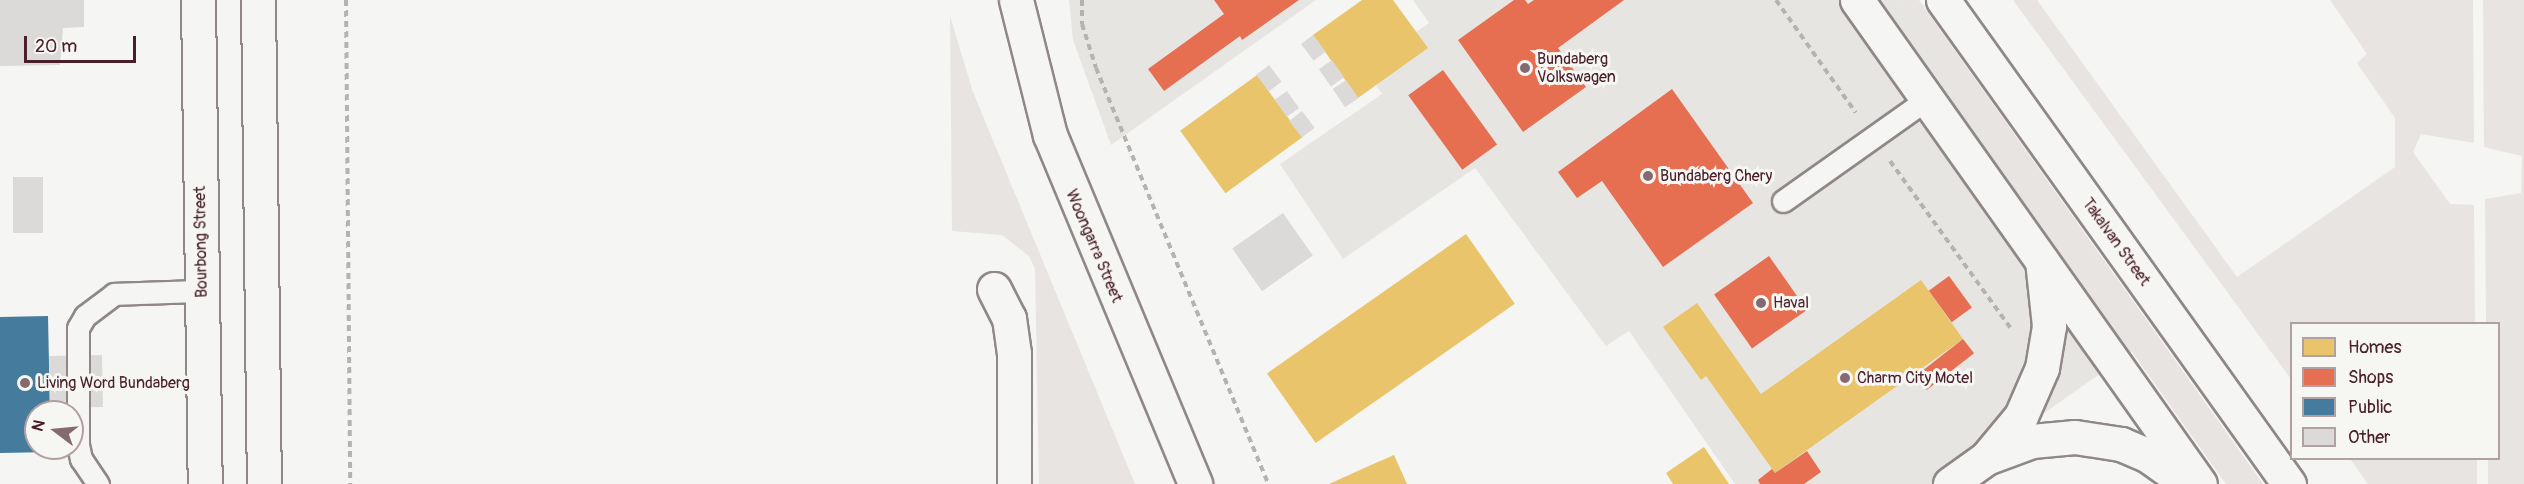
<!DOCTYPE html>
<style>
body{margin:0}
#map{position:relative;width:2524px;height:484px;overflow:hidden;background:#f5f5f3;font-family:Pangolin,sans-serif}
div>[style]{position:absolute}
.built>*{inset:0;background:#e7e5e2}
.green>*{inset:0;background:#e8e4e2}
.homes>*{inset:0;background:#e9c46a;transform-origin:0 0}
.shops>*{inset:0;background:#e76f51;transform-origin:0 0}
.public>*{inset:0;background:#457b9d}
.building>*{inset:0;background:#dcdad9;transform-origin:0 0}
.path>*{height:4px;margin-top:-2px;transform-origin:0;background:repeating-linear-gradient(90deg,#b6b2b2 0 6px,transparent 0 10.5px)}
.roads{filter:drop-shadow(2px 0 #8f8788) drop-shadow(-2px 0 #8f8788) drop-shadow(0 2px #8f8788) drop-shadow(0 -2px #8f8788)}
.service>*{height:21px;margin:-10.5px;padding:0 10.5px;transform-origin:10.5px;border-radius:10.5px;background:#f5f5f3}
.minor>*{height:33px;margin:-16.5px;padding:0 16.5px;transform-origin:16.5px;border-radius:16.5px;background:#f5f5f3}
.tertiary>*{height:33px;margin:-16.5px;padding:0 16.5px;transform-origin:16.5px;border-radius:16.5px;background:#f5f5f3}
.trunk>*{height:33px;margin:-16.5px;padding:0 16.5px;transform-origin:16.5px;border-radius:16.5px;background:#f5f5f3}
.dots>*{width:16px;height:16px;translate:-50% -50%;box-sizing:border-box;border:3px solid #f6f6f2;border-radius:50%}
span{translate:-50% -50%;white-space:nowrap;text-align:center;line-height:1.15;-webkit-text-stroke:6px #f6f6f2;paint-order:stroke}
.poi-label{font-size:16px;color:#4a1f2b}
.left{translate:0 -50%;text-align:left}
.street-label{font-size:16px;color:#4a1f2b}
.legend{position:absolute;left:2290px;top:322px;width:210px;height:138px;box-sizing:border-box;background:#f6f6f2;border:2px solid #b1a0a2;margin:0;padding:8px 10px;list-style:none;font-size:18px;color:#4a1f2b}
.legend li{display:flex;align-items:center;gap:12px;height:30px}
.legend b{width:30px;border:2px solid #b1a0a2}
.north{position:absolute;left:24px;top:400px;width:60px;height:60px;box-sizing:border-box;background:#f6f6f2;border:2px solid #b1a0a2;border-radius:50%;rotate:286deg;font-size:16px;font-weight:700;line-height:24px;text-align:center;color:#4a1f2b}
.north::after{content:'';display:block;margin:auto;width:21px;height:27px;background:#866a71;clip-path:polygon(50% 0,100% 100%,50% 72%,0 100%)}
.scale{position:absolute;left:24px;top:36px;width:112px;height:27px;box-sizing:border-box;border:3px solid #4a1f2b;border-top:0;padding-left:8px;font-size:18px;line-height:21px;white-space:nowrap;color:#4a1f2b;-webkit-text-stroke:4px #f6f6f2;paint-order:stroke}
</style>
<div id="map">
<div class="built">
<i style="clip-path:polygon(1069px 0,1316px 0,1111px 145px,1073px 40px)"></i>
<i style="clip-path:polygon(1413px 0,1901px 0,2144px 343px,1943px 484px,1735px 484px,1629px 331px,1606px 346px,1475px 168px,1343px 259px,1280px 164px,1382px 94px,1376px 85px,1427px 48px,1416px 32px,1429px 23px)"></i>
</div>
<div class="green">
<i style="clip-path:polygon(1901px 0,1919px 0,2263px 484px,2226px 484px,2061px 252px)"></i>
<i style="clip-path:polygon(2013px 0,2037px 0,2237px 277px,2395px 167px,2395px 118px,2357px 63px,2367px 54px,2330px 0,2473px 0,2474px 143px,2421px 134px,2413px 152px,2450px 204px,2474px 205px,2475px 323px,2292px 324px,2291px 379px)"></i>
<i style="clip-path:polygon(2483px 0,2524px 0,2524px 484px,2488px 484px,2488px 459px,2498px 458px,2498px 324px,2486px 323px,2485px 199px,2521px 193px,2522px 156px,2484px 147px)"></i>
<i style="clip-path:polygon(950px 16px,973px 92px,1135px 484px,1039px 484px,1035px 269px,1029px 256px,1002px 235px,952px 231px)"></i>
<i style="clip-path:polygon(2350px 459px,2477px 459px,2477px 484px,2368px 484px)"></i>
</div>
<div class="homes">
<i style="clip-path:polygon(1362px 0,1393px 0,1428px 48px,1358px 98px,1313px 35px)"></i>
<i style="left:1257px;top:75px;width:77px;height:95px;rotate:54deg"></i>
<i style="left:1466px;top:234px;width:85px;height:243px;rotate:55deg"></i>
<i style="clip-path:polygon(1921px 280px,1963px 339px,1775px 473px,1706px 376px,1701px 380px,1663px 327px,1697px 303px,1761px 394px)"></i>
<i style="clip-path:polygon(1704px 447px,1729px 484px,1673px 484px,1666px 473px)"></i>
<i style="clip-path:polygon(1394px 455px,1407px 484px,1329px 484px,1371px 465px)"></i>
</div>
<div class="shops">
<i style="clip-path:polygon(1214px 0,1299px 0,1242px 40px,1240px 36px,1164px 91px,1148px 69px,1224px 14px)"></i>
<i style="clip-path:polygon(1514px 0,1525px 0,1528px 4px,1534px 0,1624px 0,1558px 48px,1586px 87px,1523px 132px,1458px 40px)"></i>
<i style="left:1443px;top:70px;width:92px;height:43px;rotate:54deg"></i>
<i style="clip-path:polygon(1672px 89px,1753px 203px,1663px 267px,1602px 181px,1577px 198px,1558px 172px)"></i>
<i style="left:1769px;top:256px;width:66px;height:67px;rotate:55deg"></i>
<i style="left:1949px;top:276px;width:39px;height:25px;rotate:54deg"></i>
<i style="left:1963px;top:339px;width:18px;height:60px;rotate:52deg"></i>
<i style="clip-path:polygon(1807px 451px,1821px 472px,1804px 484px,1760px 484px,1758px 480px,1772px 469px,1775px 473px)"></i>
</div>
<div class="public">
<i style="clip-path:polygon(48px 316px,50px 412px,36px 412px,36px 448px,51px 448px,51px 452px,0 453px,0 317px)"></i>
</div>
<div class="building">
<i style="clip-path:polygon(0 0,84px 0,84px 27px,63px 28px,60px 65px,0 66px)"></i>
<i style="left:1313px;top:35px;width:21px;height:15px;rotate:53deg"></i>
<i style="left:1332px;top:60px;width:21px;height:16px;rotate:55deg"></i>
<i style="left:1269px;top:65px;width:21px;height:16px;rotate:53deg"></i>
<i style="left:1346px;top:80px;width:22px;height:16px;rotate:56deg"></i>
<i style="left:1287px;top:91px;width:21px;height:15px;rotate:55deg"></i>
<i style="left:1302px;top:111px;width:21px;height:16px;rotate:53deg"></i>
<i style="left:43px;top:177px;width:56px;height:30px;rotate:90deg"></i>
<i style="left:1283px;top:213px;width:52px;height:62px;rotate:55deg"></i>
<i style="left:102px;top:355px;width:52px;height:53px;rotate:89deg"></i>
</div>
<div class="path">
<i style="left:346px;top:0;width:484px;rotate:89.5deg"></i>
<i style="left:1082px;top:0;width:24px;rotate:90deg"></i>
<i style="left:1082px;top:24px;width:46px;rotate:72.3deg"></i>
<i style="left:1096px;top:68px;width:450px;rotate:67.5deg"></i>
<i style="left:1776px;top:0;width:138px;rotate:54.7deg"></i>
<i style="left:1890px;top:161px;width:208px;rotate:54.2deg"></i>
</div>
<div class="roads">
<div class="service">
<i style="left:1783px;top:201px;width:176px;rotate:-35.3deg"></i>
<i style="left:98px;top:484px;width:30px;rotate:-124deg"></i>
<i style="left:81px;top:459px;width:14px;rotate:-102deg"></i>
<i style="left:78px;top:445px;width:117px;rotate:-90deg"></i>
<i style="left:78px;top:328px;width:14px;rotate:-60deg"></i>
<i style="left:85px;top:316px;width:36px;rotate:-37deg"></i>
<i style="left:114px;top:294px;width:88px;rotate:-2deg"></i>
</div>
<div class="minor">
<i style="left:994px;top:289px;width:33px;rotate:63deg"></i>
<i style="left:1009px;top:318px;width:35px;rotate:82deg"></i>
<i style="left:1014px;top:353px;width:131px;rotate:90deg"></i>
<i style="left:1987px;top:457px;width:53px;rotate:-50.3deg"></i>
<i style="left:2021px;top:416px;width:52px;rotate:-66.4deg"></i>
<i style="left:2042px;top:368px;width:43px;rotate:-80.5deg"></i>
<i style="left:2049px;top:326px;width:65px;rotate:-96.1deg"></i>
<i style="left:1950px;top:484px;width:44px;rotate:-35.8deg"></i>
<i style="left:1986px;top:458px;width:49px;rotate:-20.3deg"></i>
<i style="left:2032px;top:441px;width:43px;rotate:-5.3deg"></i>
<i style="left:2075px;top:437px;width:47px;rotate:8.7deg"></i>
<i style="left:2121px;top:444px;width:28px;rotate:23deg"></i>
<i style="left:2147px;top:455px;width:50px;rotate:35.3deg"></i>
</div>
<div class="tertiary">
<i style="left:198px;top:0;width:484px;rotate:89.2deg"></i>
<i style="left:258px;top:0;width:484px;rotate:89.3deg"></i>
<i style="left:1016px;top:0;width:139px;rotate:75.9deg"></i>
<i style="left:1050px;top:135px;width:378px;rotate:67.4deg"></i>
</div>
<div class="trunk">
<i style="left:1857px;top:0;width:593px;rotate:54.68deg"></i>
<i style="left:1943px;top:0;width:595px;rotate:54.44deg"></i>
</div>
</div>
<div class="dots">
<i style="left:1525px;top:68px;background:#866a71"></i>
<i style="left:1648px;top:176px;background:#866a71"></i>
<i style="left:1761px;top:303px;background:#866a71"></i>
<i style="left:1845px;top:378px;background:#866a71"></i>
<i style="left:25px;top:383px;background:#866a71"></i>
</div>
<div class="poi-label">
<span class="left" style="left:1537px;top:68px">Bundaberg<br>Volkswagen</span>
<span class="left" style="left:1660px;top:176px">Bundaberg Chery</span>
<span class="left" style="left:1773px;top:303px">Haval</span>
<span class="left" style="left:1857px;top:378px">Charm City Motel</span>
<span class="left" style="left:37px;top:383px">Living Word Bundaberg</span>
</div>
<div class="street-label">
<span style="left:201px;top:242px;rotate:-91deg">Bourbong Street</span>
<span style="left:2116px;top:242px;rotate:54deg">Takalvan Street</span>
<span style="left:1094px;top:246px;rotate:67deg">Woongarra Street</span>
</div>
<ul class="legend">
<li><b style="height:16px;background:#e9c46a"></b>Homes</li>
<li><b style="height:16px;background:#e76f51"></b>Shops</li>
<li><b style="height:16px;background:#457b9d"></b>Public</li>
<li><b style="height:16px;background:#dcdad9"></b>Other</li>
</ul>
<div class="north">N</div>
<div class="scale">20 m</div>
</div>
